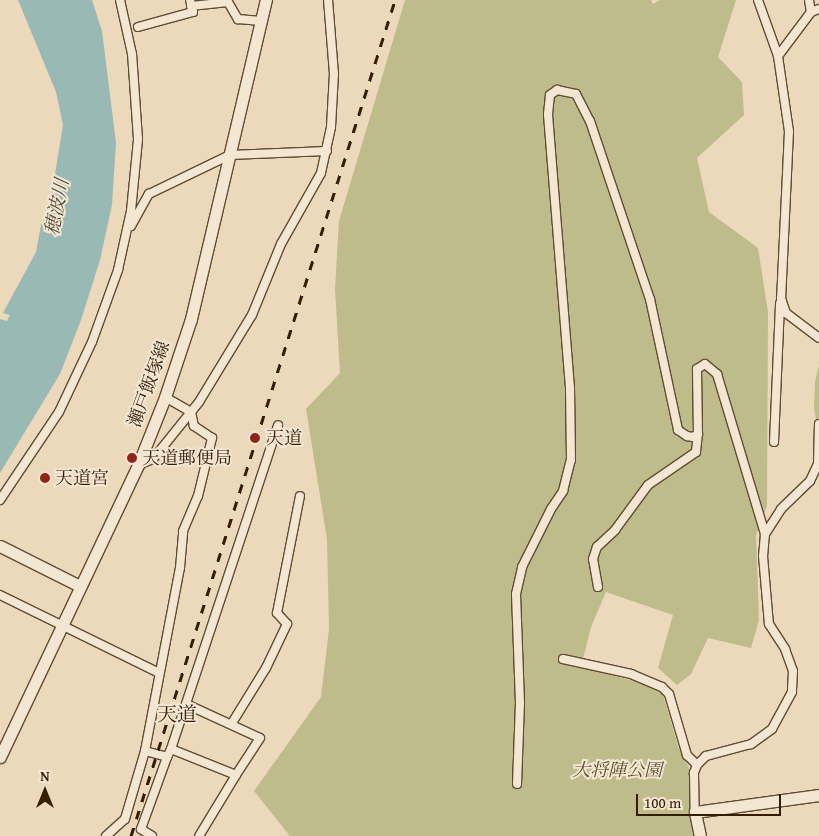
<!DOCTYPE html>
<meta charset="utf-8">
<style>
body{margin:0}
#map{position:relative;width:819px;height:836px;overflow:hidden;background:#ecd8bb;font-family:"Gentium Book Plus","Noto Serif JP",serif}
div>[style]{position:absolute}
.green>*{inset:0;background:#bfbc8b}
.water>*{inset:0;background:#99b9b4}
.roads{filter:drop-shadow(1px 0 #614c32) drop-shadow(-1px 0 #614c32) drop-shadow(0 1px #614c32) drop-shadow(0 -1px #614c32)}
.street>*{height:8px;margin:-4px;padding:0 4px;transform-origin:4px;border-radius:4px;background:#f3e6d3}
.secondary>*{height:11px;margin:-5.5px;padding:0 5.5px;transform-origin:5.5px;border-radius:5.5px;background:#f3e6d3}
.rail>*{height:3px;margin-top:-1.5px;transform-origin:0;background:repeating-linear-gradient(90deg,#331d04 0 9px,transparent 0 18px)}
.dots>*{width:14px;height:14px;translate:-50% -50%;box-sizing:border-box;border:2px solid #f3e6d3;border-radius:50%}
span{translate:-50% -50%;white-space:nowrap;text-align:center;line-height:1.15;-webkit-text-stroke:4px #f3e6d3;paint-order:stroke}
.street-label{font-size:18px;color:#331d04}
.poi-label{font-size:18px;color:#331d04}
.left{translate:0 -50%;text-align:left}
.park-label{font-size:18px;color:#5d4d2c;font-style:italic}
.water-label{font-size:19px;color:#524c39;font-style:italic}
.quarter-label{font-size:20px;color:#331d04}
.north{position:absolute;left:20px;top:766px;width:50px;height:50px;-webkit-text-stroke:4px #f3e6d3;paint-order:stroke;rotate:0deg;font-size:14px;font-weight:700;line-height:20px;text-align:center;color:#331d04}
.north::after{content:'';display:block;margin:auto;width:18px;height:22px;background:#331d04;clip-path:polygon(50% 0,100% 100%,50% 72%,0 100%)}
.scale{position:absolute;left:636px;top:794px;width:145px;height:22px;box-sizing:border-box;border:2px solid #331d04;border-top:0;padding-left:6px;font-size:15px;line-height:18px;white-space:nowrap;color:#331d04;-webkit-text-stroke:4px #f3e6d3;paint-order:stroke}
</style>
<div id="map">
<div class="green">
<i style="clip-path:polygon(405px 0,651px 0,653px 4px,660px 0,736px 0,718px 57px,742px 82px,744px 115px,697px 158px,709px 212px,758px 248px,768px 312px,767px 506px,756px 535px,759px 620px,751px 648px,708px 638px,691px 674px,677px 685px,658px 668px,673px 615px,606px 592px,591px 627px,581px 667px,652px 686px,663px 694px,678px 746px,690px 770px,689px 815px,695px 836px,290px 836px,254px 791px,321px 697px,329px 629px,327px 539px,306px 409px,340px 373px,335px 289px,339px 221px)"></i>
<i style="clip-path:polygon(819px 365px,819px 436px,814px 408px,815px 382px)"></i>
</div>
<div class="water">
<i style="clip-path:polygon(18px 0,92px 0,102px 31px,116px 143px,112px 205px,100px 260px,81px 320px,60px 374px,0 473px,0 319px,7px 321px,10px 315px,3px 313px,36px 252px,41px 225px,49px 211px,63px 125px,56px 92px)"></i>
</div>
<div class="roads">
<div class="street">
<i style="left:758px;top:0;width:59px;rotate:70.3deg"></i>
<i style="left:778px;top:56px;width:76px;rotate:81.7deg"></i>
<i style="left:789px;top:131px;width:167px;rotate:92.7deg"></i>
<i style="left:781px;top:298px;width:16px;rotate:72deg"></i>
<i style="left:786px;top:313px;width:41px;rotate:37.1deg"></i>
<i style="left:809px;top:0;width:12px;rotate:81deg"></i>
<i style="left:191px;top:6px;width:37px;rotate:-6deg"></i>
<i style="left:228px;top:2px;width:20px;rotate:60deg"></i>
<i style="left:238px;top:19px;width:23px;rotate:5deg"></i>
<i style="left:138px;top:27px;width:57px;rotate:-15.3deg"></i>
<i style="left:193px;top:12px;width:12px;rotate:-104deg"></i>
<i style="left:778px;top:56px;width:55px;rotate:-53.1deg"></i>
<i style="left:811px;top:12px;width:9px;rotate:-21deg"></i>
<i style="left:131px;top:226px;width:37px;rotate:-61deg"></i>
<i style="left:149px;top:194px;width:90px;rotate:-25.7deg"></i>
<i style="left:230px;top:155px;width:97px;rotate:-2.4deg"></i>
<i style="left:165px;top:397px;width:30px;rotate:30deg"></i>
<i style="left:774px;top:442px;width:139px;rotate:-87.5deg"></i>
<i style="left:138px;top:465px;width:16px;rotate:-22deg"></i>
<i style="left:153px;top:459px;width:73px;rotate:-51.1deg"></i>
<i style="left:199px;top:402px;width:102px;rotate:-58.7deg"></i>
<i style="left:252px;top:315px;width:77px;rotate:-67.8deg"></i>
<i style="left:281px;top:244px;width:81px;rotate:-60.6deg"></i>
<i style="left:321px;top:173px;width:47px;rotate:-77.7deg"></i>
<i style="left:331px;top:127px;width:53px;rotate:-86.8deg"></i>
<i style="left:334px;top:74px;width:74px;rotate:-94.6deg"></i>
<i style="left:0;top:500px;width:106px;rotate:-56.2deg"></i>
<i style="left:59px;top:412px;width:77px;rotate:-64.8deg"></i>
<i style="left:92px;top:342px;width:77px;rotate:-70.1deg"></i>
<i style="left:118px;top:270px;width:60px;rotate:-77.6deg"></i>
<i style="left:131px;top:211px;width:72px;rotate:-84.4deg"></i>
<i style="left:138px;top:139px;width:85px;rotate:-94deg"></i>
<i style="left:132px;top:54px;width:55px;rotate:-102.5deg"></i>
<i style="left:765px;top:534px;width:30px;rotate:-57deg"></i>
<i style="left:781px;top:509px;width:40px;rotate:-44deg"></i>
<i style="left:810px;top:481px;width:19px;rotate:-65deg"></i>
<i style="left:818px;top:464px;width:40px;rotate:-88.6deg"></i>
<i style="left:598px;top:587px;width:28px;rotate:-100deg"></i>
<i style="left:593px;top:559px;width:13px;rotate:-72deg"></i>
<i style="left:597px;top:547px;width:25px;rotate:-43deg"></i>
<i style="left:615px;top:530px;width:56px;rotate:-53.7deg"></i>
<i style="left:648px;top:485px;width:58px;rotate:-34.5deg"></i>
<i style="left:696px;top:452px;width:18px;rotate:-84deg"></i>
<i style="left:0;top:595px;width:177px;rotate:26.1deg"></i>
<i style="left:563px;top:659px;width:70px;rotate:12.4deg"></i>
<i style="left:631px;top:674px;width:34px;rotate:23deg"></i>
<i style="left:662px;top:687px;width:10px;rotate:45deg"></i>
<i style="left:669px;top:694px;width:64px;rotate:73.6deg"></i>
<i style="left:687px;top:755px;width:14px;rotate:45deg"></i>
<i style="left:186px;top:704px;width:81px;rotate:24.7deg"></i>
<i style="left:260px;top:738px;width:44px;rotate:123deg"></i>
<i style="left:232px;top:723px;width:65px;rotate:-58.3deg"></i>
<i style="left:266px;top:668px;width:49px;rotate:-64.5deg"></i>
<i style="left:287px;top:624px;width:15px;rotate:-132deg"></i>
<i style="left:277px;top:613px;width:119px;rotate:-78.9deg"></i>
<i style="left:171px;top:749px;width:341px;rotate:-71.7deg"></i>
<i style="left:145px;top:751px;width:23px;rotate:15deg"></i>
<i style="left:167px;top:757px;width:9px;rotate:-63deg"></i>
<i style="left:171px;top:749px;width:70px;rotate:21.8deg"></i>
<i style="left:236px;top:775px;width:71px;rotate:121.2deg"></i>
<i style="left:517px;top:784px;width:81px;rotate:-87.9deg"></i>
<i style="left:520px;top:703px;width:109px;rotate:-92.1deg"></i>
<i style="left:516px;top:594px;width:28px;rotate:-77deg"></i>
<i style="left:522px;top:567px;width:65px;rotate:-63.4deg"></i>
<i style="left:551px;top:509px;width:22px;rotate:-56deg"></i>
<i style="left:563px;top:491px;width:32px;rotate:-76deg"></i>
<i style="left:571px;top:460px;width:72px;rotate:-90.8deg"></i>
<i style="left:570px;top:388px;width:275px;rotate:-94.6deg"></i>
<i style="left:548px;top:114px;width:19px;rotate:-84deg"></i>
<i style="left:550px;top:95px;width:9px;rotate:-36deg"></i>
<i style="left:557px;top:90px;width:19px;rotate:12deg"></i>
<i style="left:576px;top:94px;width:30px;rotate:63deg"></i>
<i style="left:590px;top:121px;width:188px;rotate:71.4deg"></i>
<i style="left:650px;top:299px;width:134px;rotate:77.9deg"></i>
<i style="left:678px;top:430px;width:11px;rotate:34deg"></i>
<i style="left:687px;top:436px;width:6px;rotate:9deg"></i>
<i style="left:693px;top:437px;width:6px;rotate:-31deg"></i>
<i style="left:698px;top:434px;width:65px;rotate:-90.9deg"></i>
<i style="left:697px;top:369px;width:9px;rotate:-32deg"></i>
<i style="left:705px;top:364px;width:16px;rotate:40deg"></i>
<i style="left:717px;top:374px;width:167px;rotate:73.3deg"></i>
<i style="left:765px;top:534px;width:22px;rotate:95deg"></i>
<i style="left:763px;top:556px;width:68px;rotate:85deg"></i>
<i style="left:769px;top:624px;width:30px;rotate:57deg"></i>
<i style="left:785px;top:649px;width:23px;rotate:70deg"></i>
<i style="left:793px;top:671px;width:21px;rotate:93deg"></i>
<i style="left:792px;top:692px;width:42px;rotate:118.4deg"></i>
<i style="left:772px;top:729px;width:26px;rotate:144deg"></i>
<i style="left:751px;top:744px;width:47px;rotate:165.1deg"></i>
<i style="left:706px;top:756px;width:13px;rotate:135deg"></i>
<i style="left:697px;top:765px;width:9px;rotate:111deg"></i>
<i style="left:694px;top:773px;width:39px;rotate:89deg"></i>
<i style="left:106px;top:836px;width:25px;rotate:-42deg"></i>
<i style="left:125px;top:819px;width:71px;rotate:-73.6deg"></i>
<i style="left:145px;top:751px;width:186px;rotate:-79.2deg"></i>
<i style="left:180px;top:568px;width:37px;rotate:-85deg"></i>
<i style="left:183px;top:531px;width:38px;rotate:-67deg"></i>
<i style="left:198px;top:496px;width:60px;rotate:-76.4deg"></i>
<i style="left:212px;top:438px;width:22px;rotate:-146deg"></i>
<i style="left:194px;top:426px;width:14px;rotate:-102deg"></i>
<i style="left:152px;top:836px;width:13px;rotate:-148deg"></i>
<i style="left:141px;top:829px;width:77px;rotate:-70.1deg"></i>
</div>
<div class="secondary">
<i style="left:0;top:546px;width:89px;rotate:26.6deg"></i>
<i style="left:0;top:757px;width:323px;rotate:-64.7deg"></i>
<i style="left:138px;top:465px;width:73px;rotate:-68.3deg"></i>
<i style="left:165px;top:397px;width:82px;rotate:-71.6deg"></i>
<i style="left:191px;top:319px;width:328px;rotate:-76.8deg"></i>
<i style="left:700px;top:836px;width:25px;rotate:-102deg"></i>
<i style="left:695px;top:812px;width:125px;rotate:-7.8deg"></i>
</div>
</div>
<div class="rail">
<i style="left:131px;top:836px;width:877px;rotate:-72.47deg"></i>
</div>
<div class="dots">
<i style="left:255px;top:438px;background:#8f2418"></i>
<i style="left:132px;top:458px;background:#8f2418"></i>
<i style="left:45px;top:478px;background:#8f2418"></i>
</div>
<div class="street-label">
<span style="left:149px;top:384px;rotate:-70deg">瀬戸飯塚線</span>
</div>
<div class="poi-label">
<span class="left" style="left:266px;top:438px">天道</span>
<span class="left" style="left:142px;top:458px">天道郵便局</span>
<span class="left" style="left:55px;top:478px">天道宮</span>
</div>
<div class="park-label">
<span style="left:617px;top:770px">大将陣公園</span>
</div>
<div class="water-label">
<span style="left:57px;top:207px;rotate:-79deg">穂波川</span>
</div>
<div class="quarter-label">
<span style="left:177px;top:713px">天道</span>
</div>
<div class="north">N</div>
<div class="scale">100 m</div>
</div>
